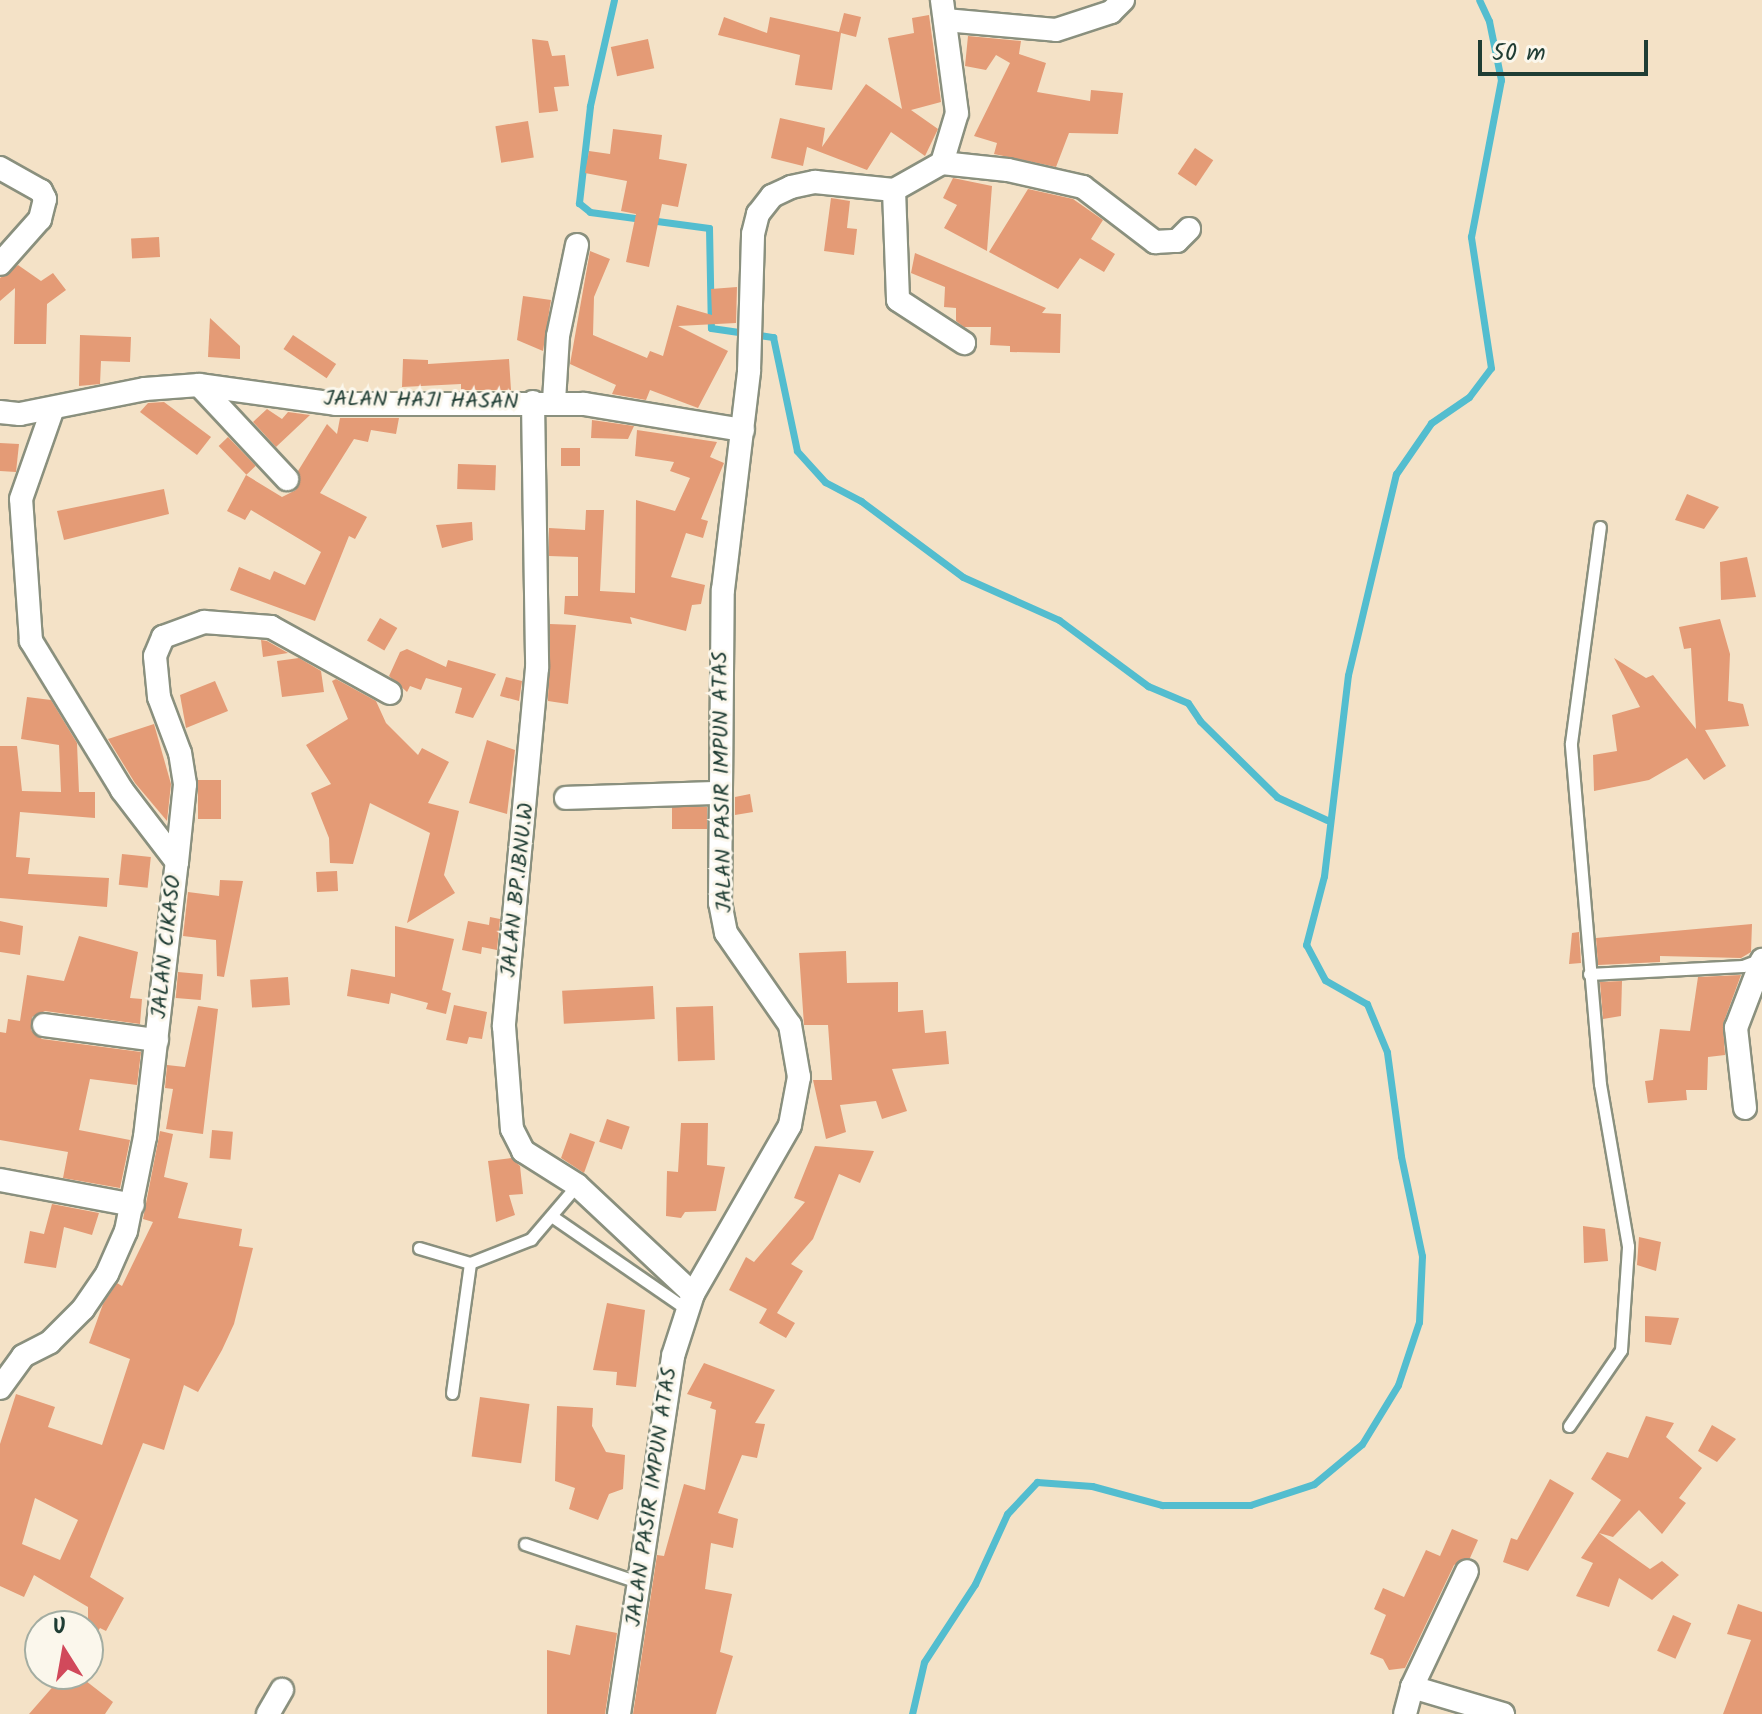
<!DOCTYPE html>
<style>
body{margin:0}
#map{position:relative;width:1762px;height:1714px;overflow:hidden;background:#f4e2c7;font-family:Kalam,sans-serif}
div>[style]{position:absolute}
.stream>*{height:7px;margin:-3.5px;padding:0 3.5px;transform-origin:3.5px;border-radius:3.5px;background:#53bdcf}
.building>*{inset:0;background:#e49b76;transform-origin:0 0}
.roads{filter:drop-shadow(2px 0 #8a907e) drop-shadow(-2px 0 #8a907e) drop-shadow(0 2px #8a907e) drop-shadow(0 -2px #8a907e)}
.lane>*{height:11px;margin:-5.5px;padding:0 5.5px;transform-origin:5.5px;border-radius:5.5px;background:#fff}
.street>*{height:22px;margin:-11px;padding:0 11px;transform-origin:11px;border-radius:11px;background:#fff}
span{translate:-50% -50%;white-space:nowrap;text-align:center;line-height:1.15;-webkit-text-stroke:6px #fbf7ec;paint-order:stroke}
.street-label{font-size:22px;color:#1f3d34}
.north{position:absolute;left:24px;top:1610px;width:80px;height:80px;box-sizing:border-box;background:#fbf7ec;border:2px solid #a3ada2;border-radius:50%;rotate:349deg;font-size:22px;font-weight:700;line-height:32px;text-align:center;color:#1f3d34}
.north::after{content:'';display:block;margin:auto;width:28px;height:36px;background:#d1495b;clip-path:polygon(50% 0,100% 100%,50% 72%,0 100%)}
.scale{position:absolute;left:1478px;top:40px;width:170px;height:36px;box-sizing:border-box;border:4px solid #1f3d34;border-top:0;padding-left:10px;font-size:24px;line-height:28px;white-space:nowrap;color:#1f3d34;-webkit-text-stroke:6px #fbf7ec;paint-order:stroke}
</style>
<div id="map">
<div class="stream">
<i style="left:614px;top:0;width:109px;rotate:102.8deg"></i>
<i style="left:590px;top:106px;width:98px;rotate:96.5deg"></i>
<i style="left:579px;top:203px;width:14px;rotate:39deg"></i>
<i style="left:590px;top:212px;width:120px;rotate:7.7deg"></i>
<i style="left:709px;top:228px;width:100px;rotate:88.9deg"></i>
<i style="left:711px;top:328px;width:63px;rotate:8.3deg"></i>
<i style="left:773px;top:337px;width:116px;rotate:78.1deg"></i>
<i style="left:797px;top:451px;width:42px;rotate:47.9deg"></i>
<i style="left:825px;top:482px;width:41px;rotate:27.8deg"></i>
<i style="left:861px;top:501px;width:127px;rotate:36.7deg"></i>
<i style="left:963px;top:577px;width:105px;rotate:24.1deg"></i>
<i style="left:1059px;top:620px;width:111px;rotate:36.6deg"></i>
<i style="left:1148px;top:686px;width:43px;rotate:23deg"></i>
<i style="left:1188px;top:703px;width:22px;rotate:56deg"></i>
<i style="left:1200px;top:721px;width:108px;rotate:44.6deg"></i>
<i style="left:1277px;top:797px;width:55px;rotate:24.7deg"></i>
<i style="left:912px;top:1714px;width:53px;rotate:-77deg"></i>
<i style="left:924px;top:1662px;width:93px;rotate:-56.8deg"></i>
<i style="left:975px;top:1584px;width:77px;rotate:-65.4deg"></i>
<i style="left:1007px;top:1514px;width:44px;rotate:-46.8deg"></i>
<i style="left:1037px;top:1482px;width:55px;rotate:4.2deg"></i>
<i style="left:1092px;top:1486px;width:73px;rotate:15.2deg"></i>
<i style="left:1162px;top:1505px;width:88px"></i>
<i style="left:1250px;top:1505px;width:67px;rotate:-18.2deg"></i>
<i style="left:1314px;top:1484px;width:62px;rotate:-39.8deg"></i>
<i style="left:1362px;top:1444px;width:69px;rotate:-58.6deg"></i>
<i style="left:1398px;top:1385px;width:66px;rotate:-71.6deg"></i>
<i style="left:1419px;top:1322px;width:66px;rotate:-87.4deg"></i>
<i style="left:1422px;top:1256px;width:102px;rotate:-101.9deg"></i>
<i style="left:1401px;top:1156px;width:105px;rotate:-97.7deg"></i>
<i style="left:1387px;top:1052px;width:52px;rotate:-112.6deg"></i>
<i style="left:1367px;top:1004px;width:48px;rotate:-150.3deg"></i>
<i style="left:1325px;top:980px;width:40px;rotate:-118deg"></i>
<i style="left:1306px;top:945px;width:71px;rotate:-75.4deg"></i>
<i style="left:1324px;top:876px;width:202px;rotate:-83.2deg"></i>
<i style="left:1348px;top:675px;width:207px;rotate:-76.6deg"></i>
<i style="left:1396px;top:474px;width:62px;rotate:-55.5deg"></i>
<i style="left:1431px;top:423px;width:46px;rotate:-34.4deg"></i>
<i style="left:1469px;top:397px;width:36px;rotate:-53deg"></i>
<i style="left:1491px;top:368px;width:133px;rotate:-98.7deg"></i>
<i style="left:1471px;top:237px;width:160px;rotate:-79.2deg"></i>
<i style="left:1501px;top:80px;width:60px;rotate:-101.5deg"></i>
<i style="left:1489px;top:21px;width:23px;rotate:-115deg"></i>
</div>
<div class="building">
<i style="clip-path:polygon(844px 13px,861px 17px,856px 37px,841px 33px,832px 90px,795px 85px,800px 55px,718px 35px,724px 17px,767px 33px,770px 17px,839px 32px)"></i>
<i style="clip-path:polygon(929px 15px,941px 102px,911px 110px,938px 129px,925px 156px,891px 132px,867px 170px,807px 147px,803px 166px,771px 158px,780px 118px,825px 128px,822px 147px,866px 84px,902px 109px,888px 38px,914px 33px,912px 18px)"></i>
<i style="clip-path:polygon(968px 36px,1021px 41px,1019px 54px,1046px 63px,1037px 92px,1090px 101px,1091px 90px,1123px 93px,1118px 134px,1069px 133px,1056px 167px,994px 154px,997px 143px,974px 136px,1010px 63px,996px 55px,986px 70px,965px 66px)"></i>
<i style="clip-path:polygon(532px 39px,548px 41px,552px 56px,565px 55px,569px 86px,554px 87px,558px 111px,539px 113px)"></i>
<i style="left:648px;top:39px;width:30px;height:38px;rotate:78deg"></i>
<i style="left:528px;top:121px;width:37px;height:33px;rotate:81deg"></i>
<i style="clip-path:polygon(613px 129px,662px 135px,659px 159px,687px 164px,678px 207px,662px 204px,649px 267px,626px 262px,636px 214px,621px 211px,627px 181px,585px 173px,589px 151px,610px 154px)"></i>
<i style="left:1195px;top:148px;width:22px;height:31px;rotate:34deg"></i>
<i style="clip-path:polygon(953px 178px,992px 186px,987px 251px,944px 228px,957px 205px,943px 198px)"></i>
<i style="clip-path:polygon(1028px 189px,1073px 199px,1103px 220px,1091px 239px,1115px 254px,1104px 272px,1080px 258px,1058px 289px,989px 252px)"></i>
<i style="clip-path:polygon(831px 198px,850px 201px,847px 228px,857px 229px,854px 255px,824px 251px)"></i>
<i style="left:159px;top:237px;width:20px;height:28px;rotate:87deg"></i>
<i style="clip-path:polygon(590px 251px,610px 259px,594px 297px,593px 335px,647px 358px,650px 351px,663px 356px,677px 305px,712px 315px,711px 289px,737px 287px,736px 323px,678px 326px,728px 351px,698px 408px,650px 390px,646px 400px,612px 394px,616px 385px,570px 364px)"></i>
<i style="clip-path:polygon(915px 253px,1046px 308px,1042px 313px,1061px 314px,1060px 353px,1010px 352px,1010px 346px,990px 345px,991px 327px,964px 327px,956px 321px,956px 308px,944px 307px,945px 287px,911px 273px)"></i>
<i style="clip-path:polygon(18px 265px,41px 281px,53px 273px,66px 290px,47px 304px,46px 344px,14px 344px,15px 288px,0 301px,0 278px)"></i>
<i style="clip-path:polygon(523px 296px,551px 300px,543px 351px,517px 340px)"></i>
<i style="clip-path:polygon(210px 318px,240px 346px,240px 359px,208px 357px)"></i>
<i style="clip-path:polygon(80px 335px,131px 337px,130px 362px,101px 361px,100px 384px,79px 386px)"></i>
<i style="left:293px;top:335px;width:52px;height:17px;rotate:34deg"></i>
<i style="clip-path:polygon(403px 359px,428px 360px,428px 364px,509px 359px,511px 390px,461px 390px,461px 384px,402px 387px)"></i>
<i style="clip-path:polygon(164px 402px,211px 437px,197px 455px,140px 412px,148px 403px)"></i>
<i style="clip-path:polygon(267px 409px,282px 419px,288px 412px,310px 415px,276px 447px,253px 422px)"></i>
<i style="clip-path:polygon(340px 418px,399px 418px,396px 434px,371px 430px,368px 442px,354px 439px,320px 493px,367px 517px,355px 539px,349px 536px,315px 621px,230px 590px,239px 567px,270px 580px,274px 571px,305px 585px,321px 552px,251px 510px,245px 520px,227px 511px,246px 475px,282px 497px,296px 490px,298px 471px,327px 424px,337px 434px)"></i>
<i style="clip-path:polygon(592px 420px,634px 426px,628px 439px,591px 438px)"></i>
<i style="clip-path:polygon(637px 430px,717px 442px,710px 457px,724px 463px,701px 519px,708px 521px,703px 538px,686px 533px,671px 577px,705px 585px,701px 604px,692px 605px,686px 631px,630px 617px,632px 624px,564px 614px,565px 596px,578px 596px,578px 557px,549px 556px,549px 528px,585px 530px,586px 510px,604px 510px,600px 591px,635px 593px,636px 500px,675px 511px,690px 478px,670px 471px,674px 462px,635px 456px)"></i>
<i style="left:228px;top:437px;width:40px;height:13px;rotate:46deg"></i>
<i style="clip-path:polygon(0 443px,19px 444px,16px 472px,0 471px)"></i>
<i style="left:561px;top:448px;width:19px;height:18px"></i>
<i style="left:458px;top:464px;width:38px;height:25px;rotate:2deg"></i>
<i style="clip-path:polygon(164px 489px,169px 514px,64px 540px,57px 511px)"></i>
<i style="clip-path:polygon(1687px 494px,1719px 507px,1704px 529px,1675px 520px)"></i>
<i style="clip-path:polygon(472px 522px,473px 540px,442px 548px,436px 525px)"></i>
<i style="clip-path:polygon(1747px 557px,1756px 597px,1721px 600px,1720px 562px)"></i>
<i style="left:380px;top:618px;width:20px;height:26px;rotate:30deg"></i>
<i style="clip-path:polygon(1720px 619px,1730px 654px,1728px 701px,1743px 704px,1749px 726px,1705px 730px,1726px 766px,1704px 780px,1687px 758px,1649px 780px,1594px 791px,1593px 755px,1617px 751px,1612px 715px,1640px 707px,1614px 658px,1646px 678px,1653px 675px,1696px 729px,1691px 648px,1684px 649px,1679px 627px)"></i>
<i style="clip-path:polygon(550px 624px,576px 625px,568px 704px,548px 701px)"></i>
<i style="clip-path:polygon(261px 640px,267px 641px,288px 653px,263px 657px)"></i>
<i style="clip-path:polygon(407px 649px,446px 667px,448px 660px,496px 674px,473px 718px,455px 713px,462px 688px,426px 678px,421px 690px,410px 686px,407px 692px,389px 676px,400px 652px)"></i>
<i style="clip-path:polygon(299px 658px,321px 671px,324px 692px,282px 697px,277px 661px)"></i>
<i style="clip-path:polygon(506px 677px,522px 681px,519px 701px,500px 696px)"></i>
<i style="clip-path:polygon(336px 679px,376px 701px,386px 723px,418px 755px,422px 748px,449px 762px,428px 803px,459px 811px,444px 875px,455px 893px,407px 923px,430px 833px,370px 803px,353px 864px,330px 863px,329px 838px,311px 793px,331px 784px,306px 745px,348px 719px,332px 681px)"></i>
<i style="clip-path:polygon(215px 681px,228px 711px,186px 728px,180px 695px)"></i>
<i style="clip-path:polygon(27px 697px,51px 700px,77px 743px,79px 792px,95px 792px,95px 818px,20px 812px,16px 857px,30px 858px,28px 874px,109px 878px,107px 907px,0 898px,0 746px,17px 746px,22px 791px,61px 792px,59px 745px,21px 739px)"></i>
<i style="clip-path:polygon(154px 724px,171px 784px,167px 821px,135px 783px,108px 739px)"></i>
<i style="clip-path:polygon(487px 740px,515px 750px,507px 814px,469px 803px)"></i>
<i style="left:198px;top:780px;width:23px;height:39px"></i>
<i style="clip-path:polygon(750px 794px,753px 812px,735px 815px,735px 797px)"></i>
<i style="left:707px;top:807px;width:22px;height:35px;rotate:90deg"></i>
<i style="left:122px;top:854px;width:29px;height:31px;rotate:6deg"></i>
<i style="left:337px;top:871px;width:20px;height:21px;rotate:87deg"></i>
<i style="clip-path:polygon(220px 880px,243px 881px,224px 977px,217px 976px,216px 940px,183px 936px,188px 892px,219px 896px)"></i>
<i style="clip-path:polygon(490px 917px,500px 919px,497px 950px,482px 947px,481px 954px,462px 950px,468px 921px,489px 925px)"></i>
<i style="clip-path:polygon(0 921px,23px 926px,20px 955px,0 952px)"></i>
<i style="clip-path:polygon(1752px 924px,1751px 952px,1741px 958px,1660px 956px,1660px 962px,1598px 965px,1596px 938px)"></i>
<i style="clip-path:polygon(395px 926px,454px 939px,442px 990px,451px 993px,446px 1014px,426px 1009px,428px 1003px,391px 993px,389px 1004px,347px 996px,351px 969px,395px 977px)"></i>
<i style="clip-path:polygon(1579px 932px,1581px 963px,1569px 964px,1572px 933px)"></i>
<i style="clip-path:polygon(79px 936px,138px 952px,130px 998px,142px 999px,140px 1024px,45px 1011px,32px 1017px,31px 1030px,42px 1039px,141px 1052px,137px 1085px,90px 1079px,79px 1130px,130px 1140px,120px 1188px,63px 1178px,68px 1152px,0 1140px,0 1032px,6px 1033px,8px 1019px,20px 1021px,27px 975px,64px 981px)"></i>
<i style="clip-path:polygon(846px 951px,847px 983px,898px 982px,898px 1012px,923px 1010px,925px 1033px,946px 1031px,949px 1064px,892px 1069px,907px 1111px,882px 1119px,876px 1101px,840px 1105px,846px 1132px,826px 1139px,813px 1080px,832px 1080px,828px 1025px,804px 1025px,799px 953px)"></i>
<i style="left:178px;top:972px;width:25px;height:26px;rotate:5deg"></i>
<i style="clip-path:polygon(1741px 975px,1723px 1024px,1725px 1055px,1708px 1057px,1707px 1090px,1686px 1090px,1687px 1100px,1648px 1103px,1645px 1081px,1653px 1080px,1660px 1029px,1690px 1031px,1698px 977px)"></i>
<i style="left:288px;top:977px;width:28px;height:38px;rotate:86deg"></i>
<i style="clip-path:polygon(1622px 981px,1621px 1016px,1603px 1019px,1600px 982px)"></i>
<i style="left:653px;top:986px;width:33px;height:91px;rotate:87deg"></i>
<i style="clip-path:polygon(454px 1005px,487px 1012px,482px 1039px,469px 1037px,467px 1044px,446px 1040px)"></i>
<i style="clip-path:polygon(198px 1006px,218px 1009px,203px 1134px,166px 1129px,173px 1089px,165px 1088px,167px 1065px,185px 1067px)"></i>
<i style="left:713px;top:1006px;width:54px;height:37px;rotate:88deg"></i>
<i style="left:607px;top:1119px;width:24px;height:24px;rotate:19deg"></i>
<i style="clip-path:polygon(681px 1123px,708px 1123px,707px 1165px,725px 1167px,716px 1211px,685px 1212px,681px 1218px,666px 1216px,667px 1171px,678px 1172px)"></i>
<i style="left:212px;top:1130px;width:21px;height:28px;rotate:5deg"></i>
<i style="clip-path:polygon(evenodd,160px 1131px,173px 1134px,164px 1177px,188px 1183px,178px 1218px,242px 1229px,239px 1246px,253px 1248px,234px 1324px,222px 1350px,198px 1392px,184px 1385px,164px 1450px,143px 1443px,90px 1577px,124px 1598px,106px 1631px,100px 1628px,88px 1646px,88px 1607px,34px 1575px,24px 1597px,0 1586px,0 1444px,16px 1394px,55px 1407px,48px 1427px,102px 1445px,130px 1359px,89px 1343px,103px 1304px,117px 1283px,122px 1286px,153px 1222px,143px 1219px,160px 1131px,35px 1498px,78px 1520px,60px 1560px,22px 1544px,35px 1498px)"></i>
<i style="clip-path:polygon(570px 1133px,595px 1142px,584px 1173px,561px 1158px)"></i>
<i style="clip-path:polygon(815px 1146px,874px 1151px,860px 1183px,839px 1174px,813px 1239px,791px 1264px,803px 1271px,777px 1313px,795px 1323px,786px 1338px,759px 1323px,767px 1309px,729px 1290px,746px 1257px,754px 1262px,805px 1202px,794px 1198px)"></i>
<i style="clip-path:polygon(511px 1158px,520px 1166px,523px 1194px,509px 1195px,515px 1215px,496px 1222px,488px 1161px)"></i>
<i style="clip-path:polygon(52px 1204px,99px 1213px,92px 1235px,64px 1227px,56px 1268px,24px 1263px,30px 1231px,44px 1234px)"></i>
<i style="clip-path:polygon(1583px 1226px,1605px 1229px,1608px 1261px,1584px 1263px)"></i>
<i style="clip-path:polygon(1639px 1237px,1661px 1242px,1656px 1271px,1637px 1265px)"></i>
<i style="clip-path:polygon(607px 1303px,645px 1310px,636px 1387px,616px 1385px,617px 1372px,593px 1370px)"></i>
<i style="clip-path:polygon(1645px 1316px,1679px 1318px,1671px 1345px,1645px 1342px)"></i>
<i style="clip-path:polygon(704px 1363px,775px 1390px,755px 1423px,765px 1424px,757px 1458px,742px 1455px,718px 1513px,738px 1519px,733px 1548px,711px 1543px,705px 1589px,732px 1594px,720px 1652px,733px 1656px,716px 1714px,633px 1714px,657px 1555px,664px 1556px,684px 1484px,705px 1490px,716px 1410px,710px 1408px,712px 1402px,687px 1394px)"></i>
<i style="left:480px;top:1397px;width:50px;height:60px;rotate:8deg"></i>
<i style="clip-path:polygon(557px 1406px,593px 1408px,592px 1426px,606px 1452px,625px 1455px,623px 1489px,609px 1494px,598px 1520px,569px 1509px,575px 1488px,555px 1481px)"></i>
<i style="clip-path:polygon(1646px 1416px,1674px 1423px,1666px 1437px,1702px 1468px,1679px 1498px,1686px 1503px,1662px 1534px,1639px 1510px,1613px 1537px,1599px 1533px,1650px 1569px,1662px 1561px,1679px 1575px,1652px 1600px,1619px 1578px,1609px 1607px,1576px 1596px,1593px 1563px,1581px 1558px,1621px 1500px,1591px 1479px,1607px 1452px,1628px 1458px)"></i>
<i style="clip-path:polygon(1712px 1425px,1736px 1439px,1717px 1462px,1698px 1451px)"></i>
<i style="clip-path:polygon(1550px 1479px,1574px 1493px,1528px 1571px,1503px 1562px,1511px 1538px,1517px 1540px)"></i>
<i style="clip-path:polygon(1452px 1529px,1478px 1540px,1470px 1558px,1454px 1565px,1405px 1668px,1389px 1670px,1383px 1659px,1370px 1654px,1386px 1615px,1374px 1609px,1383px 1588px,1404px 1597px,1426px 1550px,1440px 1556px)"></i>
<i style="clip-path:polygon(1738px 1604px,1762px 1612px,1762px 1714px,1723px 1714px,1751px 1640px,1727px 1634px)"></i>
<i style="left:1673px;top:1615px;width:20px;height:39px;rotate:24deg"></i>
<i style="clip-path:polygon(576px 1625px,617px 1633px,605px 1714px,547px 1714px,547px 1650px,570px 1655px)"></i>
<i style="clip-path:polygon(64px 1674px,77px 1674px,113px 1702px,105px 1714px,29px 1714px)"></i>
</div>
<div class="roads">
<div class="lane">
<i style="left:1589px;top:974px;width:154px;rotate:-3deg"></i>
<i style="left:1743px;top:966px;width:19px;rotate:-21deg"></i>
<i style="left:553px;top:1217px;width:164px;rotate:34.6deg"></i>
<i style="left:419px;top:1248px;width:53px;rotate:16.4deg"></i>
<i style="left:452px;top:1393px;width:131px;rotate:-82.1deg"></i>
<i style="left:470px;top:1263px;width:66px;rotate:-21.5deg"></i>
<i style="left:531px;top:1239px;width:71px;rotate:-49.6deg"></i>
<i style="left:1569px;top:1426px;width:92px;rotate:-55.6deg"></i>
<i style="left:1621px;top:1350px;width:104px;rotate:-86.1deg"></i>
<i style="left:1628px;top:1246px;width:164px;rotate:-99.8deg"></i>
<i style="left:1600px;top:1084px;width:342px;rotate:-94.9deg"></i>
<i style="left:1571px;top:743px;width:218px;rotate:-82.4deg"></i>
<i style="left:525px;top:1544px;width:122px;rotate:18.6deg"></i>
</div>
<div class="street">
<i style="left:945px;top:20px;width:111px;rotate:5.1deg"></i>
<i style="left:1056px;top:30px;width:58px;rotate:-18.1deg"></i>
<i style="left:1111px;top:12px;width:17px;rotate:-45deg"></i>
<i style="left:942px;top:163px;width:66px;rotate:6.1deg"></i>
<i style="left:1008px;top:170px;width:77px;rotate:12.8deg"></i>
<i style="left:1083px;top:187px;width:91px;rotate:37.4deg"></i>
<i style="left:1155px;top:242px;width:22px;rotate:-3deg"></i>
<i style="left:1177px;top:241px;width:17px;rotate:-45deg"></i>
<i style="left:0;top:168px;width:47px;rotate:29.3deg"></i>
<i style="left:41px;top:191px;width:9px;rotate:63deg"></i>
<i style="left:45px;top:199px;width:21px;rotate:104deg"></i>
<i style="left:40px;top:219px;width:60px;rotate:131.6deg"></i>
<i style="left:894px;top:190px;width:110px;rotate:87.9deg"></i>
<i style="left:898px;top:300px;width:79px;rotate:33.1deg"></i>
<i style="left:199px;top:385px;width:129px;rotate:46.9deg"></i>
<i style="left:554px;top:401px;width:65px;rotate:-86.5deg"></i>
<i style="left:558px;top:336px;width:93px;rotate:-78.2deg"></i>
<i style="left:533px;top:402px;width:266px;rotate:89.1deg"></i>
<i style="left:537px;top:668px;width:360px;rotate:95.3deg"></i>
<i style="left:504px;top:1026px;width:103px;rotate:85.6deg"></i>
<i style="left:512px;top:1129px;width:25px;rotate:63deg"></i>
<i style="left:523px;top:1151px;width:64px;rotate:32.2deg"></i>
<i style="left:577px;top:1185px;width:159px;rotate:43.2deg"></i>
<i style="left:0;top:412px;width:20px;rotate:6deg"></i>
<i style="left:20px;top:414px;width:127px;rotate:-11.3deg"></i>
<i style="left:145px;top:389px;width:54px;rotate:-4.2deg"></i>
<i style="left:199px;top:385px;width:138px;rotate:7.9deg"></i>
<i style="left:336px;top:404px;width:248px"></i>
<i style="left:584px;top:404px;width:161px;rotate:9.3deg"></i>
<i style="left:566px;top:798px;width:152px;rotate:-1.9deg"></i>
<i style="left:177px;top:862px;width:78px;rotate:-84.1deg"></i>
<i style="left:185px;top:784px;width:31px;rotate:-99deg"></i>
<i style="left:180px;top:753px;width:60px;rotate:-110.6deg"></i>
<i style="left:159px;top:697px;width:41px;rotate:-95.6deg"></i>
<i style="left:155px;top:656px;width:21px;rotate:-67deg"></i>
<i style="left:163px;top:637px;width:44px;rotate:-20.1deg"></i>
<i style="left:204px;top:622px;width:67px;rotate:4.3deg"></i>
<i style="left:271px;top:627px;width:136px;rotate:29deg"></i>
<i style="left:44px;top:1025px;width:114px;rotate:7.6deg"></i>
<i style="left:1745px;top:1108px;width:81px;rotate:-96.4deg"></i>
<i style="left:1736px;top:1028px;width:73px;rotate:-69.1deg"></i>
<i style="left:0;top:1180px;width:135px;rotate:10.6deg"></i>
<i style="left:0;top:1388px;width:39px;rotate:-54deg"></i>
<i style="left:23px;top:1356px;width:30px;rotate:-27deg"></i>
<i style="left:50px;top:1342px;width:47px;rotate:-45deg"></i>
<i style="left:83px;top:1309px;width:42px;rotate:-55.6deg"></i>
<i style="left:107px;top:1274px;width:47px;rotate:-66.2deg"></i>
<i style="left:126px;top:1231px;width:96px;rotate:-78.6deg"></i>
<i style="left:145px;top:1137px;width:277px;rotate:-83.4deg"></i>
<i style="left:177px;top:862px;width:91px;rotate:-127.4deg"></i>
<i style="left:122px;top:790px;width:175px;rotate:-121.4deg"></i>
<i style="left:31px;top:641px;width:142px;rotate:-94deg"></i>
<i style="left:21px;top:499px;width:96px;rotate:-70.6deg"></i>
<i style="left:1412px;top:1687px;width:95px;rotate:16.5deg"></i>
<i style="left:268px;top:1714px;width:28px;rotate:-60deg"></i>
<i style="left:619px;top:1714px;width:362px;rotate:-81.4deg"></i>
<i style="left:673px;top:1356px;width:65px;rotate:-72.1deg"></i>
<i style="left:693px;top:1294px;width:195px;rotate:-60.1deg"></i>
<i style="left:790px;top:1125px;width:49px;rotate:-79.4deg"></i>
<i style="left:799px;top:1077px;width:53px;rotate:-99.8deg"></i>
<i style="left:790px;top:1025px;width:112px;rotate:-124.8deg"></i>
<i style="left:726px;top:933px;width:31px;rotate:-101deg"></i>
<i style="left:720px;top:903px;width:313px;rotate:-89.5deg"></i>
<i style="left:723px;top:590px;width:221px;rotate:-83.2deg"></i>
<i style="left:749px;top:371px;width:137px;rotate:-88.3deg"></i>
<i style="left:753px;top:234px;width:21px;rotate:-76deg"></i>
<i style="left:758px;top:214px;width:23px;rotate:-52deg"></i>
<i style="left:772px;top:196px;width:21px;rotate:-25deg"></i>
<i style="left:791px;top:187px;width:25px;rotate:-12deg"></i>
<i style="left:815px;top:182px;width:79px;rotate:5.8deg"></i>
<i style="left:894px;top:190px;width:55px;rotate:-29.4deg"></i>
<i style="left:942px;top:163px;width:52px;rotate:-73.3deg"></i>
<i style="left:957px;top:113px;width:114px;rotate:-97.6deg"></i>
<i style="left:1405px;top:1714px;width:28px;rotate:-75deg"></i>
<i style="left:1412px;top:1687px;width:128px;rotate:-64.6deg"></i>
</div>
</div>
<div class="street-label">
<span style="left:421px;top:401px;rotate:1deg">JALAN HAJI HASAN</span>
<span style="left:723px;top:782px;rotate:-91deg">JALAN PASIR IMPUN ATAS</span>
<span style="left:518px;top:890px;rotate:-84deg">JALAN BP.IBNU.W</span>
<span style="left:167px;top:947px;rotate:-84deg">JALAN CIKASO</span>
<span style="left:652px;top:1497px;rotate:-82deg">JALAN PASIR IMPUN ATAS</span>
</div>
<div class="north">U</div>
<div class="scale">50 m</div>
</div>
